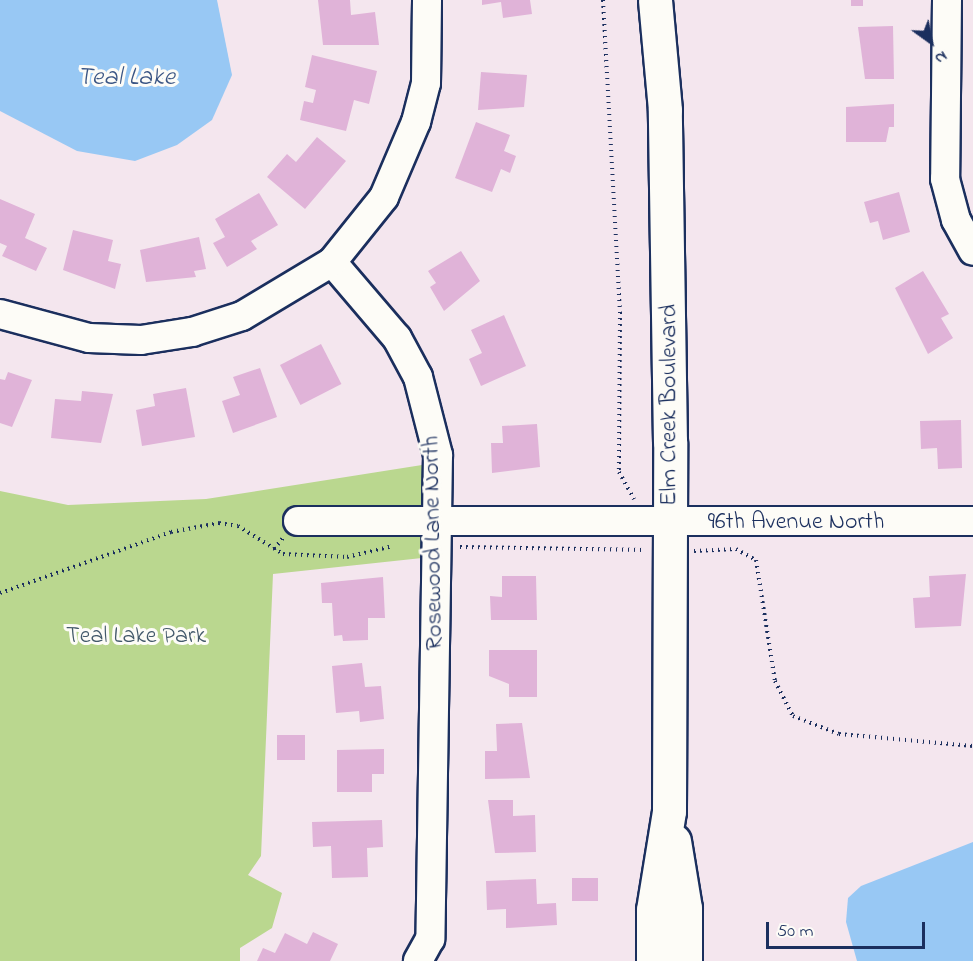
<!DOCTYPE html>
<style>
body{margin:0}
#map{position:relative;width:973px;height:961px;overflow:hidden;background:#f4e6ee;font-family:"Indie Flower",sans-serif}
div>[style]{position:absolute}
.green>*{inset:0;background:#bad78f}
.water>*{inset:0;background:#98c8f4}
.building>*{inset:0;background:#e0b3d8;transform-origin:0 0}
.path>*{height:4px;margin-top:-2px;transform-origin:0;background:repeating-linear-gradient(90deg,#1b2f5e 0 1.5px,transparent 0 6px)}
.roads{filter:drop-shadow(2px 0 #1b2f5e) drop-shadow(-2px 0 #1b2f5e) drop-shadow(0 2px #1b2f5e) drop-shadow(0 -2px #1b2f5e)}
.minor>*{height:28px;margin:-14px;padding:0 14px;transform-origin:14px;border-radius:14px;background:#fdfcf7}
.major>*{height:33px;margin:-16.5px;padding:0 16.5px;transform-origin:16.5px;border-radius:16.5px;background:#fdfcf7}
span{translate:-50% -50%;white-space:nowrap;text-align:center;line-height:1.15;-webkit-text-stroke:6px #fdfcf7;paint-order:stroke}
.street-label{font-size:24px;color:#1b2f5e}
.park-label{font-size:24px;color:#43596a}
.water-label{font-size:26px;color:#3a5584;font-style:italic}
.north{position:absolute;left:901px;top:12px;width:60px;height:60px;-webkit-text-stroke:4px #fdfcf7;paint-order:stroke;rotate:147deg;font-size:16px;font-weight:700;line-height:24px;text-align:center;color:#1b2f5e}
.north::after{content:'';display:block;margin:auto;width:21px;height:27px;background:#1b2f5e;clip-path:polygon(50% 0,100% 100%,50% 72%,0 100%)}
.scale{position:absolute;left:766px;top:922px;width:159px;height:27px;box-sizing:border-box;border:3px solid #1b2f5e;border-top:0;padding-left:8px;font-size:18px;line-height:21px;white-space:nowrap;color:#1b2f5e;-webkit-text-stroke:4px #fdfcf7;paint-order:stroke}
</style>
<div id="map">
<div class="green">
<i style="clip-path:polygon(422px 465px,422px 558px,273px 574px,261px 856px,248px 875px,282px 893px,272px 928px,240px 948px,240px 961px,0 961px,0 491px,68px 505px,206px 499px)"></i>
</div>
<div class="water">
<i style="clip-path:polygon(0 0,217px 0,232px 75px,212px 120px,177px 145px,135px 161px,77px 151px,0 111px)"></i>
<i style="clip-path:polygon(973px 842px,973px 961px,857px 961px,846px 922px,848px 898px,861px 886px)"></i>
</div>
<div class="building">
<i style="clip-path:polygon(318px 0,350px 0,351px 15px,375px 12px,379px 45px,323px 45px)"></i>
<i style="clip-path:polygon(482px 0,530px 0,532px 14px,503px 18px,501px 2px,482px 5px)"></i>
<i style="left:851px;top:0;width:12px;height:6px"></i>
<i style="clip-path:polygon(893px 26px,894px 79px,865px 79px,858px 27px)"></i>
<i style="clip-path:polygon(312px 55px,377px 71px,369px 104px,354px 100px,346px 131px,300px 120px,304px 101px,313px 103px,316px 90px,305px 87px)"></i>
<i style="clip-path:polygon(481px 72px,527px 75px,524px 107px,478px 110px)"></i>
<i style="clip-path:polygon(894px 104px,894px 127px,889px 127px,886px 142px,846px 142px,846px 107px)"></i>
<i style="clip-path:polygon(476px 122px,510px 135px,504px 151px,516px 156px,510px 173px,501px 169px,492px 192px,455px 178px)"></i>
<i style="clip-path:polygon(317px 137px,346px 161px,305px 209px,267px 177px,287px 154px,296px 162px)"></i>
<i style="clip-path:polygon(899px 192px,910px 232px,883px 240px,878px 221px,870px 223px,864px 202px)"></i>
<i style="clip-path:polygon(259px 193px,278px 225px,251px 241px,257px 249px,227px 267px,213px 243px,225px 237px,215px 219px)"></i>
<i style="clip-path:polygon(0 199px,35px 214px,25px 238px,47px 248px,36px 271px,2px 256px,7px 246px,0 243px)"></i>
<i style="clip-path:polygon(73px 230px,113px 240px,108px 261px,121px 264px,115px 289px,63px 270px)"></i>
<i style="clip-path:polygon(199px 237px,206px 269px,194px 271px,196px 277px,146px 282px,140px 250px)"></i>
<i style="clip-path:polygon(461px 251px,480px 281px,444px 311px,430px 287px,436px 283px,428px 271px)"></i>
<i style="clip-path:polygon(923px 271px,949px 314px,941px 318px,953px 338px,928px 354px,895px 288px)"></i>
<i style="clip-path:polygon(504px 315px,526px 366px,481px 386px,469px 359px,482px 353px,471px 330px)"></i>
<i style="left:321px;top:344px;width:45px;height:46px;rotate:63deg"></i>
<i style="clip-path:polygon(260px 368px,277px 417px,233px 433px,222px 401px,240px 395px,233px 377px)"></i>
<i style="clip-path:polygon(8px 372px,32px 380px,12px 427px,0 423px,0 379px,5px 380px)"></i>
<i style="clip-path:polygon(186px 388px,195px 437px,142px 446px,136px 410px,155px 406px,153px 394px)"></i>
<i style="clip-path:polygon(82px 391px,113px 394px,101px 443px,51px 438px,55px 399px,81px 401px)"></i>
<i style="clip-path:polygon(961px 420px,962px 468px,938px 469px,937px 448px,921px 449px,920px 421px)"></i>
<i style="clip-path:polygon(537px 424px,540px 467px,492px 473px,491px 443px,503px 443px,502px 426px)"></i>
<i style="clip-path:polygon(966px 574px,961px 626px,915px 628px,913px 598px,930px 597px,929px 576px)"></i>
<i style="clip-path:polygon(502px 576px,536px 576px,537px 620px,491px 620px,490px 596px,502px 597px)"></i>
<i style="clip-path:polygon(383px 577px,385px 618px,368px 618px,368px 640px,343px 641px,342px 635px,334px 636px,332px 603px,322px 603px,321px 583px)"></i>
<i style="clip-path:polygon(489px 650px,537px 650px,537px 697px,509px 697px,509px 684px,489px 676px)"></i>
<i style="clip-path:polygon(362px 663px,365px 687px,381px 686px,384px 719px,360px 722px,359px 711px,336px 713px,332px 666px)"></i>
<i style="clip-path:polygon(522px 723px,530px 778px,485px 779px,485px 751px,497px 751px,496px 724px)"></i>
<i style="left:277px;top:735px;width:28px;height:25px"></i>
<i style="clip-path:polygon(384px 749px,384px 774px,372px 774px,372px 792px,337px 792px,337px 750px)"></i>
<i style="clip-path:polygon(488px 800px,513px 800px,513px 816px,535px 815px,536px 852px,495px 853px)"></i>
<i style="clip-path:polygon(382px 820px,383px 847px,367px 848px,368px 877px,332px 878px,331px 846px,313px 847px,312px 822px)"></i>
<i style="left:572px;top:878px;width:26px;height:23px"></i>
<i style="clip-path:polygon(536px 879px,537px 904px,556px 903px,557px 925px,506px 928px,506px 909px,487px 910px,486px 881px)"></i>
<i style="clip-path:polygon(313px 932px,338px 944px,330px 961px,257px 961px,263px 948px,275px 953px,285px 933px,307px 944px)"></i>
</div>
<div class="path">
<i style="left:603px;top:0;width:312px;rotate:86.9deg"></i>
<i style="left:620px;top:312px;width:160px;rotate:90.4deg"></i>
<i style="left:619px;top:472px;width:31px;rotate:61deg"></i>
<i style="left:460px;top:547px;width:184px;rotate:0.9deg"></i>
<i style="left:274px;top:549px;width:14px;rotate:-51deg"></i>
<i style="left:694px;top:551px;width:42px;rotate:-2.7deg"></i>
<i style="left:736px;top:549px;width:23px;rotate:29deg"></i>
<i style="left:756px;top:560px;width:122px;rotate:81.1deg"></i>
<i style="left:775px;top:681px;width:39px;rotate:63deg"></i>
<i style="left:793px;top:716px;width:49px;rotate:21.4deg"></i>
<i style="left:839px;top:734px;width:135px;rotate:5.1deg"></i>
<i style="left:0;top:593px;width:182px;rotate:-19.6deg"></i>
<i style="left:171px;top:532px;width:49px;rotate:-10.6deg"></i>
<i style="left:219px;top:523px;width:19px;rotate:9deg"></i>
<i style="left:238px;top:526px;width:53px;rotate:31.9deg"></i>
<i style="left:283px;top:554px;width:64px;rotate:2.7deg"></i>
<i style="left:347px;top:557px;width:47px;rotate:-13.4deg"></i>
</div>
<div class="roads">
<div class="minor">
<i style="left:947px;top:0;width:179px;rotate:90.6deg"></i>
<i style="left:945px;top:179px;width:42px;rotate:75deg"></i>
<i style="left:956px;top:220px;width:35px;rotate:61deg"></i>
<i style="left:332px;top:262px;width:100px;rotate:49.5deg"></i>
<i style="left:397px;top:338px;width:44px;rotate:61.7deg"></i>
<i style="left:418px;top:377px;width:81px;rotate:75.6deg"></i>
<i style="left:438px;top:455px;width:484px;rotate:90.9deg"></i>
<i style="left:430px;top:939px;width:25px;rotate:119deg"></i>
<i style="left:0;top:314px;width:92px;rotate:15.1deg"></i>
<i style="left:89px;top:338px;width:52px;rotate:2.2deg"></i>
<i style="left:141px;top:340px;width:52px;rotate:-8.9deg"></i>
<i style="left:192px;top:332px;width:52px;rotate:-17.7deg"></i>
<i style="left:242px;top:316px;width:105px;rotate:-31deg"></i>
<i style="left:332px;top:262px;width:83px;rotate:-51.3deg"></i>
<i style="left:384px;top:197px;width:82px;rotate:-66.9deg"></i>
<i style="left:416px;top:122px;width:40px;rotate:-75.6deg"></i>
<i style="left:426px;top:83px;width:83px;rotate:-89.3deg"></i>
<i style="left:298px;top:521px;width:675px"></i>
</div>
<div class="major">
<i style="left:674px;top:841px;width:68px;rotate:80.7deg"></i>
<i style="left:685px;top:908px;width:53px;rotate:90deg"></i>
<i style="left:653px;top:961px;width:51px;rotate:-90deg"></i>
<i style="left:653px;top:910px;width:100px;rotate:-80.8deg"></i>
<i style="left:669px;top:811px;width:369px;rotate:-89.8deg"></i>
<i style="left:670px;top:442px;width:332px;rotate:-90.9deg"></i>
<i style="left:665px;top:110px;width:110px;rotate:-95.2deg"></i>
</div>
</div>
<div class="street-label">
<span style="left:670px;top:405px;rotate:-90deg">Elm Creek Boulevard</span>
<span style="left:796px;top:523px">96th Avenue North</span>
<span style="left:434px;top:543px;rotate:-91deg">Rosewood Lane North</span>
</div>
<div class="park-label">
<span style="left:136px;top:637px">Teal Lake Park</span>
</div>
<div class="water-label">
<span style="left:126px;top:79px">Teal Lake</span>
</div>
<div class="north">N</div>
<div class="scale">50 m</div>
</div>
